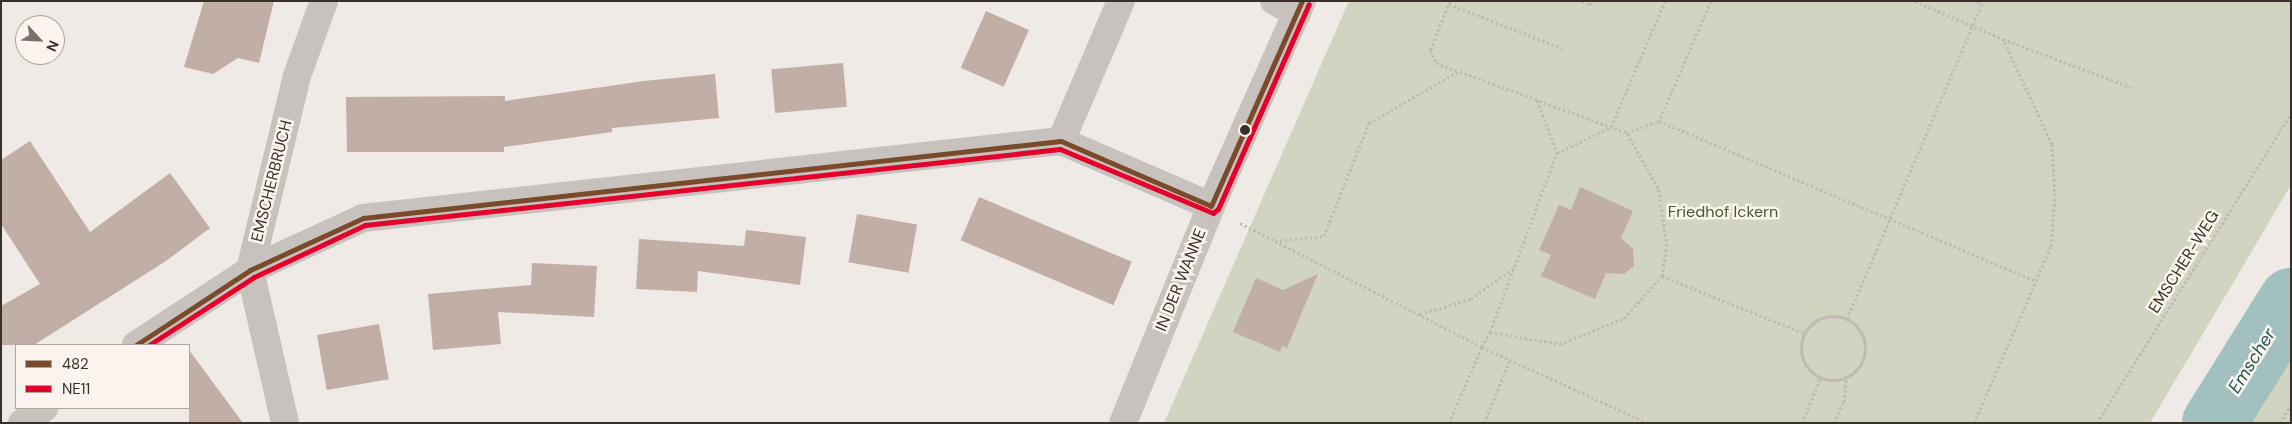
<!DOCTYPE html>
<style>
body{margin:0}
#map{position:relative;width:2292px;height:424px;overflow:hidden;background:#efeae5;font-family:"DM Sans",sans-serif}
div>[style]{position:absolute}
.green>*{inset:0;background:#d0d4c0}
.river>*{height:64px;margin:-32px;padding:0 32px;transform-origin:32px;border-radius:32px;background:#a1c0bf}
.building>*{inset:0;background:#c1aea7;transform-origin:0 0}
.path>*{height:3px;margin-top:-1.5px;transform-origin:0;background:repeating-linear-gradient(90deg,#c1bbb6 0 2.5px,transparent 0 5px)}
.path>.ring{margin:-1.5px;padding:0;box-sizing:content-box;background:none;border:3px solid #c1bbb6;border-radius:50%}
.street>*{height:28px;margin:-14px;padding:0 14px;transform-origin:14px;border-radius:14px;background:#c8c2be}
.bus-1>*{height:5px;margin:-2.5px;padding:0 2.5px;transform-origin:2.5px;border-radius:2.5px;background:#7a4b2a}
.bus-2>*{height:5px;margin:-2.5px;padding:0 2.5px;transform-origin:2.5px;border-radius:2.5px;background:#e4002b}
.dots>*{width:14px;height:14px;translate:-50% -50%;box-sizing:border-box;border:2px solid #faf4ed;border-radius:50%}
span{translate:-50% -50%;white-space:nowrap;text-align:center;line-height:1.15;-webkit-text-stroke:5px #faf4ed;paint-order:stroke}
.street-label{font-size:16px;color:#392f2b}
.park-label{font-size:16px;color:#495730}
.water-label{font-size:18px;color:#22575a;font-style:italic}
.frame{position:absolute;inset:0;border:2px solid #392f2b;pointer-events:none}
.legend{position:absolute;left:15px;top:344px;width:175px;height:65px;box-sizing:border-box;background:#faf4ed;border:1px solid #ada59f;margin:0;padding:6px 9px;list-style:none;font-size:15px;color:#392f2b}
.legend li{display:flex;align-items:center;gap:10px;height:25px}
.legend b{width:25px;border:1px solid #ada59f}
.north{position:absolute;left:15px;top:15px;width:50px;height:50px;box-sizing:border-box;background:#faf4ed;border:1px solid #ada59f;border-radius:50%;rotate:115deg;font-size:14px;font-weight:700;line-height:20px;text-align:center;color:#392f2b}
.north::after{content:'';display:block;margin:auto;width:18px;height:22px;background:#79706c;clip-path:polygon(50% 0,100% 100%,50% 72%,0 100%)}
</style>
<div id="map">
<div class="green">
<i style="clip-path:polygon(1349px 1px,2291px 1px,2291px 185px,2150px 423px,1164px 423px)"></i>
<i style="clip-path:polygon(2291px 337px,2291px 423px,2240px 423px)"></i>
</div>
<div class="river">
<i style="left:2214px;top:423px;width:145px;rotate:-58deg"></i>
</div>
<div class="building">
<i style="clip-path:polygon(204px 1px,274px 1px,259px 63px,238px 58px,213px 74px,184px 67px)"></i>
<i style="left:986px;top:11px;width:47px;height:62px;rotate:24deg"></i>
<i style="left:843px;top:63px;width:44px;height:72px;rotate:85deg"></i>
<i style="clip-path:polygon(715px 74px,719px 118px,612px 128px,612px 132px,504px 147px,504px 152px,347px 152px,346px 97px,505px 96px,505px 101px,644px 81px)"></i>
<i style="clip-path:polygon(30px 141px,90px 232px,170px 173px,210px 228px,166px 261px,34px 345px,1px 345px,1px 306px,40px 284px,1px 224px,1px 160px)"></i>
<i style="clip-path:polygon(1580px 187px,1633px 211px,1621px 238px,1633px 249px,1634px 266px,1624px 274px,1606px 273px,1595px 299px,1541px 276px,1551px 255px,1539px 250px,1559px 205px,1571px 210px)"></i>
<i style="left:979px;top:197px;width:166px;height:47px;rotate:23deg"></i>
<i style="left:857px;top:214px;width:61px;height:49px;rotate:10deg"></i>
<i style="clip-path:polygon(746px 230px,806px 237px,800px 285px,698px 271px,697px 292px,636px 289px,639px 239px,744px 246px)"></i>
<i style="clip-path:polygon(532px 263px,597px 266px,594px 317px,498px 312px,501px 344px,433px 350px,428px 294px,531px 285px)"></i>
<i style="clip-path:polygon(1318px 274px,1287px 348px,1282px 346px,1280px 352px,1233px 332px,1256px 278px,1283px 290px)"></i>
<i style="left:379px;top:324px;width:56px;height:63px;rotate:80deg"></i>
<i style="clip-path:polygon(189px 350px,243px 423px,189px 423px)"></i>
</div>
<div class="path">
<i style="left:1450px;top:1px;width:53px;rotate:112.2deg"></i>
<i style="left:1430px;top:50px;width:14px;rotate:65deg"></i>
<i style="left:1436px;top:63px;width:203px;rotate:20.1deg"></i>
<i style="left:1582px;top:1px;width:9px;rotate:27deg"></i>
<i style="left:1590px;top:5px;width:4px;rotate:-63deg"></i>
<i style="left:1711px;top:1px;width:131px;rotate:113.4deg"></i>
<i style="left:1659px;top:121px;width:410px;rotate:23deg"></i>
<i style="left:2036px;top:281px;width:38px;rotate:-67deg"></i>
<i style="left:2051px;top:246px;width:50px;rotate:-85.4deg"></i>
<i style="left:2055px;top:196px;width:52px;rotate:-93.3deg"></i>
<i style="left:2052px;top:144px;width:116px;rotate:-115deg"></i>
<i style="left:1915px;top:1px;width:96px;rotate:23.4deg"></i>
<i style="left:2003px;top:39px;width:139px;rotate:20.7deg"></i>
<i style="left:1977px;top:1px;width:6px;rotate:51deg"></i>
<i style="left:1981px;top:6px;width:5px;rotate:-68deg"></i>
<i style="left:1449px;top:4px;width:123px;rotate:21.4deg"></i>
<i style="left:1537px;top:100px;width:57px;rotate:69.3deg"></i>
<i style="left:1240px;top:223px;width:39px;rotate:27deg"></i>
<i style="left:1662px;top:276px;width:152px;rotate:22deg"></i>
<i style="left:1420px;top:314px;width:53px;rotate:-16.4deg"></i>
<i style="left:1471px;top:299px;width:53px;rotate:-35.8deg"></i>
<i class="ring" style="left:1801px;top:316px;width:61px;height:61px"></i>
<i style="left:1847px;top:319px;width:340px;rotate:-66.8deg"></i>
<i style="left:1490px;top:332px;width:191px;rotate:-69.5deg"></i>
<i style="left:1557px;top:153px;width:60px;rotate:-25.7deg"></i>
<i style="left:1611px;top:127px;width:137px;rotate:-66.8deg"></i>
<i style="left:1449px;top:423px;width:83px;rotate:-66.5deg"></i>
<i style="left:1482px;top:347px;width:233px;rotate:-152.9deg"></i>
<i style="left:1275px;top:241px;width:49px;rotate:-5.8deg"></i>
<i style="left:1324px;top:236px;width:122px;rotate:-68.3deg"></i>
<i style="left:1369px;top:123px;width:104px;rotate:-30deg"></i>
<i style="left:1484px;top:423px;width:68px;rotate:-67.6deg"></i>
<i style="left:1648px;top:423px;width:183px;rotate:-155.4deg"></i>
<i style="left:1482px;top:347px;width:17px;rotate:-62deg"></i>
<i style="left:1490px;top:332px;width:71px;rotate:9.7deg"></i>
<i style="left:1560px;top:344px;width:69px;rotate:-22.1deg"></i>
<i style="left:1624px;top:318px;width:57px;rotate:-47.9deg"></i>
<i style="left:1662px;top:276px;width:30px;rotate:-81deg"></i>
<i style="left:1667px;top:246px;width:59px;rotate:-98.8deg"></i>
<i style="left:1658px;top:188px;width:63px;rotate:-119.4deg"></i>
<i style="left:1627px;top:133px;width:34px;rotate:-21deg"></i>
<i style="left:1802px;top:423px;width:48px;rotate:-67.8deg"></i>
<i style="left:1834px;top:423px;width:23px;rotate:-65deg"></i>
<i style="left:1844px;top:402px;width:24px;rotate:-85deg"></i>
<i style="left:1974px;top:423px;width:155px;rotate:-66.4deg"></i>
<i style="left:2097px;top:423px;width:365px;rotate:-57.9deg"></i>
<i style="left:2280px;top:423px;width:21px;rotate:-59deg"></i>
</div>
<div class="street">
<i style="left:1274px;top:1px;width:26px;rotate:28deg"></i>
<i style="left:1061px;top:141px;width:152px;rotate:-66.8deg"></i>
<i style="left:136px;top:345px;width:136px;rotate:-33.3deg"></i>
<i style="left:250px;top:270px;width:124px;rotate:-24.7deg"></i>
<i style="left:363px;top:218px;width:702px;rotate:-6.3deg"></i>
<i style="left:1061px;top:141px;width:163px;rotate:23.4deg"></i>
<i style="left:22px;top:423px;width:27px;rotate:-34deg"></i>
<i style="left:285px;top:423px;width:157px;rotate:-102.9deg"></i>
<i style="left:250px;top:270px;width:200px;rotate:-76.4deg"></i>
<i style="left:297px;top:76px;width:80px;rotate:-70.2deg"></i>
<i style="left:1123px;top:423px;width:234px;rotate:-67.9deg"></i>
<i style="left:1211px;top:206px;width:224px;rotate:-66.1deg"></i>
</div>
<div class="bus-1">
<i style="left:1211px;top:206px;width:224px;rotate:-66.1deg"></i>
<i style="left:136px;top:345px;width:136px;rotate:-33.3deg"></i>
<i style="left:250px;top:270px;width:124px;rotate:-24.7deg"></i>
<i style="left:363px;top:218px;width:702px;rotate:-6.3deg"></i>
<i style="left:1061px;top:141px;width:163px;rotate:23.4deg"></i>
</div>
<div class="bus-2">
<i style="left:149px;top:345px;width:125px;rotate:-32.9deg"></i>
<i style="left:254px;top:277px;width:123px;rotate:-25.1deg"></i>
<i style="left:365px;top:225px;width:699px;rotate:-6.24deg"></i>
<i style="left:1060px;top:149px;width:166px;rotate:22.7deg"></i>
<i style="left:1213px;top:213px;width:6px;rotate:-39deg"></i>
<i style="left:1218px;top:209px;width:224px;rotate:-66.1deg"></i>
</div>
<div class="dots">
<i style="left:1245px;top:130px;background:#392f2b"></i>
</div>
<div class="street-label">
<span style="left:272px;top:181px;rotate:-76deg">EMSCHERBRUCH</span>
<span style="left:2184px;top:262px;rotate:-58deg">EMSCHER-WEG</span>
<span style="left:1181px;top:280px;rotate:-68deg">IN DER WANNE</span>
</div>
<div class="park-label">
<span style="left:1723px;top:212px">Friedhof Ickern</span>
</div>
<div class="water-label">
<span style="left:2252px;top:361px;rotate:-58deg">Emscher</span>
</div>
<div class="frame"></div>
<ul class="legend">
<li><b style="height:6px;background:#7a4b2a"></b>482</li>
<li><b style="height:6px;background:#e4002b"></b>NE11</li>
</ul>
<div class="north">N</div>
</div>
